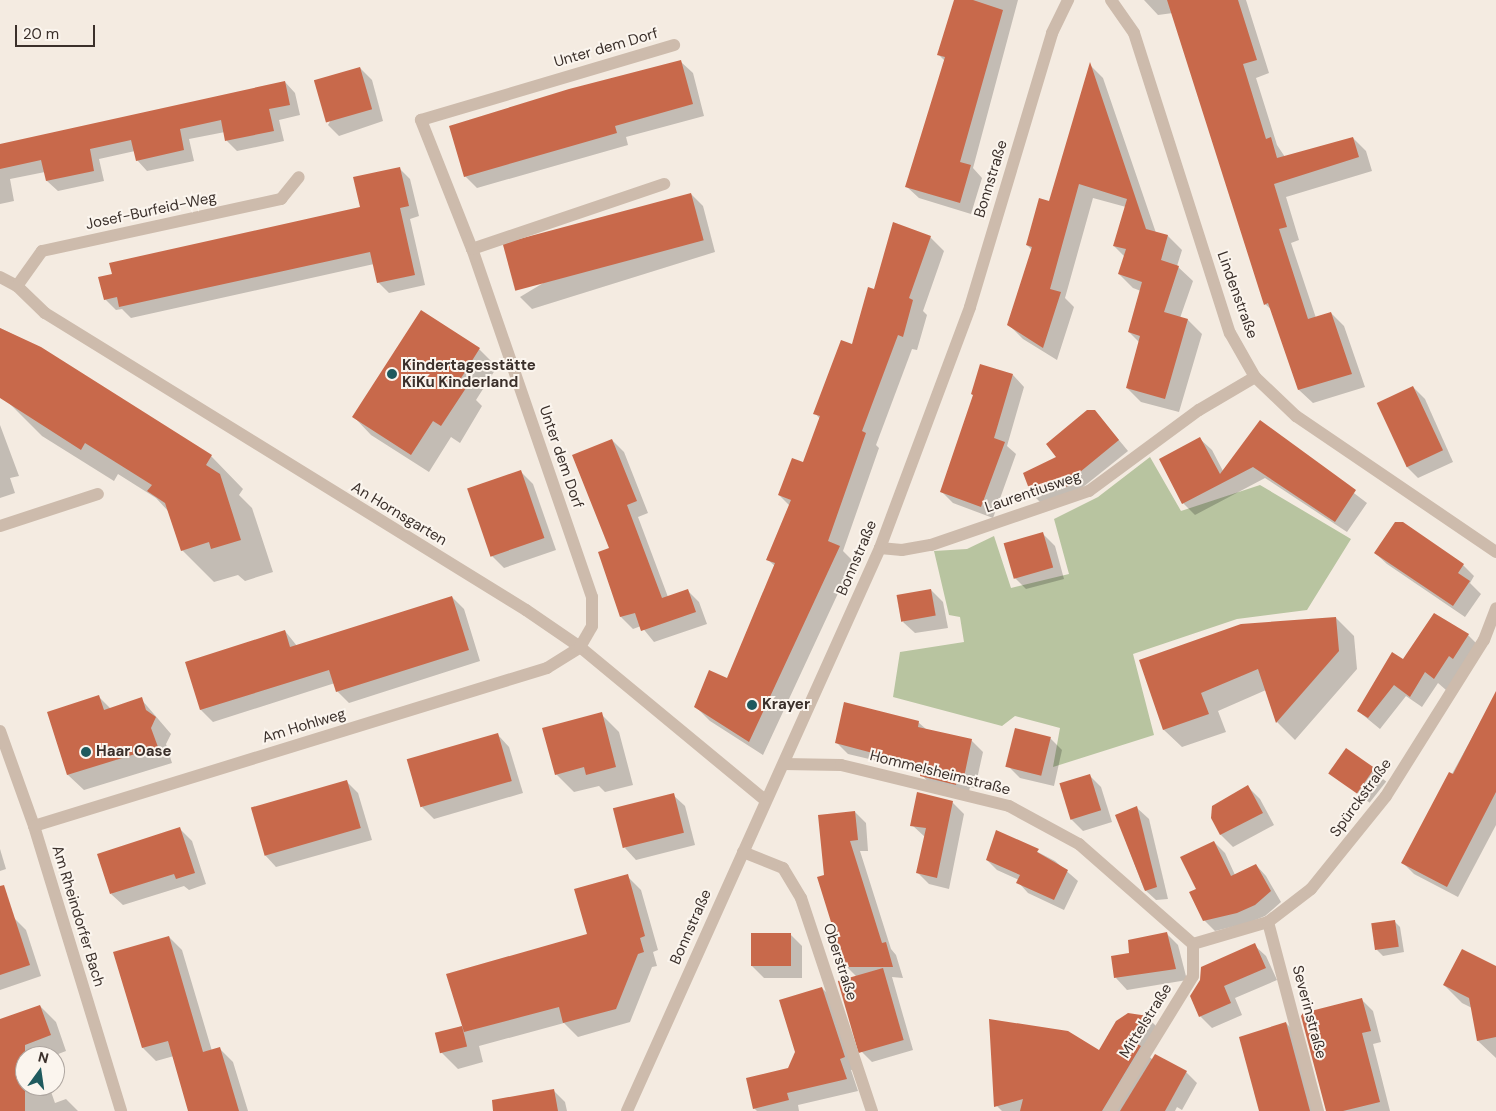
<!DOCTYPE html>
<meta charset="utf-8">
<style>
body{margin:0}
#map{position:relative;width:1496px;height:1111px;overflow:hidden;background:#f4ebe1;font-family:"DM Sans",sans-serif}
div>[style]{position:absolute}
.green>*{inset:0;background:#b8c4a0}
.shadow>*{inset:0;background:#0003;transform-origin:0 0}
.building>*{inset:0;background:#c8694b;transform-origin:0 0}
.minor>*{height:12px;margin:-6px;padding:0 6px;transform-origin:6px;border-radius:6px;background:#cdbbac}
.dots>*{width:14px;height:14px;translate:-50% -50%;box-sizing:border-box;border:2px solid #fbf5ee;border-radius:50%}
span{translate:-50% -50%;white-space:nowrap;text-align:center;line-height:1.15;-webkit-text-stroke:4px #fbf5ee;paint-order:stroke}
.street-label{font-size:15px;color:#3b302b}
.poi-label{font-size:15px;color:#3b302b;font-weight:700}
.left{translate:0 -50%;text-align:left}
.north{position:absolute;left:15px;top:1046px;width:50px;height:50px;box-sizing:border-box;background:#fbf5ee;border:1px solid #aea6a0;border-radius:50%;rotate:14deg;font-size:14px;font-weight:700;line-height:20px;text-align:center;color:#3b302b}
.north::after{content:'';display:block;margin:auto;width:18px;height:22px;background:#1f5a5e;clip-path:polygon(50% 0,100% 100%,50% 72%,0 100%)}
.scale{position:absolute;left:15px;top:25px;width:80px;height:22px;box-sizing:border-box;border:2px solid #3b302b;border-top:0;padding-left:6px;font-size:15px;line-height:18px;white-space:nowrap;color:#3b302b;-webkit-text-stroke:4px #fbf5ee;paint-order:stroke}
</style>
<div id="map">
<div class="green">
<i style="clip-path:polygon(1150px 457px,1181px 511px,1260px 485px,1351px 539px,1307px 610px,1237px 619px,1133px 654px,1154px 735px,1053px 767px,1060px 728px,1015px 716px,1002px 726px,893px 697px,900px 652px,964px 642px,960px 617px,949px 615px,934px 551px,967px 549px,994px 536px,1011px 588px,1069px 574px,1054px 519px,1098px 497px)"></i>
</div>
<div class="shadow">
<i style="clip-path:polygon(955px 0,1018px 0,973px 168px,982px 178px,971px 214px,919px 198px,907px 187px,945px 61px,938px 54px)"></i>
<i style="clip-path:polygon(1144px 0,1246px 0,1269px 73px,1256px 78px,1277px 145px,1285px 157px,1353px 138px,1366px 151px,1372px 171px,1286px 197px,1299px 240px,1291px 243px,1316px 318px,1331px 313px,1344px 326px,1365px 387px,1313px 403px,1299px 390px,1272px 310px,1265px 304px,1173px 13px,1158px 15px)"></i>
<i style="clip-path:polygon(681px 62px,693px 73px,704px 116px,626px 137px,628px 145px,477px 188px,465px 176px)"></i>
<i style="clip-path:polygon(1090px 65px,1103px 78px,1156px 233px,1168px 236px,1182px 250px,1177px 266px,1193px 281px,1180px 318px,1188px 320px,1202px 334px,1179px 412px,1141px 402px,1127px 388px,1140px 343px,1129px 332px,1141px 291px,1133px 288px,1119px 274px,1125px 257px,1114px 246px,1126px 207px,1093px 198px,1065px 298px,1074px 307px,1057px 360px,1023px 339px,1009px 325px,1032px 250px,1027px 245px,1050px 203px)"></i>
<i style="clip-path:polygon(360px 68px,372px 80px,383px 121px,339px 136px,328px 125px)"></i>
<i style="clip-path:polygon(285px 82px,295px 93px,300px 115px,279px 120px,284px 141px,237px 151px,227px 141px,225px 132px,189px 139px,194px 161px,147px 171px,137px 160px,135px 151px,99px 159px,104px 181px,58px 191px,47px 181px,45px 172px,10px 179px,14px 201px,0 204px,0 145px)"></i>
<i style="clip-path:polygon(399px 168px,410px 179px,419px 216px,410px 219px,425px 285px,389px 293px,378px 282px,374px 264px,131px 318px,122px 309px,116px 310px,105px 299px,361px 208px)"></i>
<i style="clip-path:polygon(691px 194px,703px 206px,715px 252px,532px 309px,520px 297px)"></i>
<i style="clip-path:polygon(930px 237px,944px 251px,923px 311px,927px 315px,917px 350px,912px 349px,876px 445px,879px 448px,843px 551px,853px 561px,763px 755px,710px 721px,696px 707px,728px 679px,775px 566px,768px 560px,790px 506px,779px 495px,804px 464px,820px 419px,815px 413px,853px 346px,875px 290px)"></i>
<i style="clip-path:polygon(0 328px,40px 348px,211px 456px,243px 489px,239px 495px,252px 508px,273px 572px,245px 581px,238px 575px,214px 582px,182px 550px,169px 512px,156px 498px,118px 474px,114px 481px,42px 436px,10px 404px,0 383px)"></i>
<i style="clip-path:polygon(479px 349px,497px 367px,476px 400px,482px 406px,460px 443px,451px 437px,429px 472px,371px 435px,354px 417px)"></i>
<i style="clip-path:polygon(1013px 375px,1024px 387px,1007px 446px,1016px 454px,993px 518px,953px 503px,941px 491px,974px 396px,972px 394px)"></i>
<i style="clip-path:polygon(1413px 387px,1425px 399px,1453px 462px,1418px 478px,1406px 466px)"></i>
<i style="clip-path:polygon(1095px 411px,1128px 451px,1078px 491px,1042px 504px,1032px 494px)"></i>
<i style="clip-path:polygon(1260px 422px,1367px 503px,1347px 532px,1265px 478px,1195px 515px,1183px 503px,1200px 439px,1212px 450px,1223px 471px)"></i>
<i style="clip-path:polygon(0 425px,19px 476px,10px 478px,15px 493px,0 498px)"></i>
<i style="clip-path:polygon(612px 440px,624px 452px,648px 513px,638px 517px,668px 597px,687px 590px,699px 602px,707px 624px,654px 642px,641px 626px,633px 629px,621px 617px,600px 553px,611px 549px)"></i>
<i style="clip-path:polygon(521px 472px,533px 484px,556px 550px,504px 568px,492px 556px)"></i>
<i style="clip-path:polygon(1043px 534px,1055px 546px,1064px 579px,1026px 589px,1014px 577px)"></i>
<i style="clip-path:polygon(1375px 553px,1463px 565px,1474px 576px,1470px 583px,1481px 594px,1465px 617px,1387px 564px)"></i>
<i style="clip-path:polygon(931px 590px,943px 602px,948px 628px,915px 633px,903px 622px)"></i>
<i style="clip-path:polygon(452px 597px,464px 609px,480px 661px,349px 703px,337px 691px,335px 683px,213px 722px,201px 710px,186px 663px,285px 631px,297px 646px)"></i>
<i style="clip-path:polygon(1336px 618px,1354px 636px,1357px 669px,1295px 740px,1277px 722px,1266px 690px,1218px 711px,1226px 732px,1182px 747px,1164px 730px,1140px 661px)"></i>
<i style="clip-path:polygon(1468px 635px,1480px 647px,1446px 690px,1438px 683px,1422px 707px,1406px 696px,1380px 729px,1358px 711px,1404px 660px)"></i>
<i style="clip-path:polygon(1496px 694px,1496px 825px,1458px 897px,1414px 874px,1403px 863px)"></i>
<i style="clip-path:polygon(98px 696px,111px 709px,141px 699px,171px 734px,166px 744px,172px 763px,84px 790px,68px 775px,48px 713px)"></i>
<i style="clip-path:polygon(601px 714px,619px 732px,633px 785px,605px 792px,599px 786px,574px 792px,556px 774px)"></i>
<i style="clip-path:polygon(918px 722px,927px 730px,971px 740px,983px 752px,975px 788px,970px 787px,968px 796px,933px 787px,921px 774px,903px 767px,848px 754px,836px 742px)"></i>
<i style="clip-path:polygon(498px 735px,509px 747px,523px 793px,434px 819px,422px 807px)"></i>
<i style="clip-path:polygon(1050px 738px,1062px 750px,1054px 786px,1020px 778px,1008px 766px)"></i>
<i style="left:1346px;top:750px;width:51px;height:27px;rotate:38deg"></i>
<i style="clip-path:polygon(1089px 775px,1101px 787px,1112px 822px,1083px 831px,1071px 819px)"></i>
<i style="clip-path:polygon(346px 781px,358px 793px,372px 840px,276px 867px,265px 855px)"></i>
<i style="clip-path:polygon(1248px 787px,1260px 799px,1274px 825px,1233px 847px,1221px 835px,1213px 818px)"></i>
<i style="clip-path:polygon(673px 795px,685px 806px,695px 845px,636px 860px,625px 848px)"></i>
<i style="clip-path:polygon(952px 802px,964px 814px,949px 889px,929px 884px,917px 872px,925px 837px,912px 825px)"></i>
<i style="clip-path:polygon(1137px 808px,1149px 819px,1168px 899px,1156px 900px,1144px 889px,1116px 815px)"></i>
<i style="clip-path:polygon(855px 812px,866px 823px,868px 851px,860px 851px,891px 949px,896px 955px,903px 978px,892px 977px,913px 1050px,872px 1062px,862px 1052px,857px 977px,846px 966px,826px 876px)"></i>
<i style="clip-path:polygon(180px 829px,192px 841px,206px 884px,189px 890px,184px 886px,123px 905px,111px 894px)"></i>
<i style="clip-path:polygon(997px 831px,1055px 861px,1078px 881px,1064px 910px,1028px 893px,1018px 882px,1019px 880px,997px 870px,987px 860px)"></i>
<i style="clip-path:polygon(1214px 842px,1225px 853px,1235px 875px,1256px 865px,1266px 876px,1281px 902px,1265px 916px,1248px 923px,1215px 931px,1204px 920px)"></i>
<i style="clip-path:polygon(0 849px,6px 869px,0 871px)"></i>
<i style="clip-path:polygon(627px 876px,641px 890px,658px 950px,653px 952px,657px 966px,652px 967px,630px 1022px,578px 1037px,564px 1023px,479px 1046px,483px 1062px,458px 1069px,441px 1052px,437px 1033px,464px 1026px,588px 935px)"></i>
<i style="clip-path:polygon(0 916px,14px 918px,26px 930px,41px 976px,0 990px)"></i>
<i style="clip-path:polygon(1394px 921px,1400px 927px,1404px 952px,1383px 956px,1377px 950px)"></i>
<i style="clip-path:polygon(1166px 933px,1178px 945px,1187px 980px,1127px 990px,1116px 978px,1131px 954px)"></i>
<i style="clip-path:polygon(791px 935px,802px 946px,802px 978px,764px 978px,752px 966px)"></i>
<i style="clip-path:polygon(169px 937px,182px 950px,212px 1051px,220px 1049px,233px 1062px,248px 1111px,189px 1111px,174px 1056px,156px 1061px,143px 1048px)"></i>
<i style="clip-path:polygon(1254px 945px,1266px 956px,1277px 980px,1235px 998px,1242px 1015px,1212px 1028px,1200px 1016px)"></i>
<i style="clip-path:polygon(1496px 968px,1496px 1058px,1478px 1041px,1472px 1008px,1462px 1003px,1444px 985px)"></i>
<i style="clip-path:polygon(822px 988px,834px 1000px,856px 1069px,851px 1070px,858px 1091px,798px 1105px,799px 1111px,757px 1111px,754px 1108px,789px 1069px)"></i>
<i style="clip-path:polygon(1362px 1000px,1373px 1011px,1381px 1042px,1373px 1044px,1390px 1111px,1326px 1111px)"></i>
<i style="clip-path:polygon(40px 1006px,56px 1022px,66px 1051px,53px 1056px,25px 1056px,25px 1086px,49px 1086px,55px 1103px,66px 1099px,78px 1111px,16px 1111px,0 1085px,0 1020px)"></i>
<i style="clip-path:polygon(evenodd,1129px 1014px,1147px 1017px,1158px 1028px,1144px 1052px,1153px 1060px,1186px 1072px,1197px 1083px,1182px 1110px,1177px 1107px,1175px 1111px,1002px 1111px,995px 1104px,1100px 1052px,1129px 1014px,1142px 1024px,1145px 1024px,1131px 1048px,1129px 1046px,1142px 1024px)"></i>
<i style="clip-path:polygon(1286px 1023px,1297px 1034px,1317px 1111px,1261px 1111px)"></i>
<i style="clip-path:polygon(553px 1090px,565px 1102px,567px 1111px,522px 1111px)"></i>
</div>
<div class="building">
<i style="clip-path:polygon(954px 0,973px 0,1003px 10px,960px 162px,971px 165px,960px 203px,905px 187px,945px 57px,937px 55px)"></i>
<i style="clip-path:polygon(1167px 0,1238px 0,1257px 60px,1243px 64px,1266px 139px,1271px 137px,1277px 158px,1353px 137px,1359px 157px,1274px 184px,1287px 227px,1279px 229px,1308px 319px,1331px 312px,1352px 374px,1298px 390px,1268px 303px,1264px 305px)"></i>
<i style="clip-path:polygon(681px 60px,693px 104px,615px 126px,617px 133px,464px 177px,449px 126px,569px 89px)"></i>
<i style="clip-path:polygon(1090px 62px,1146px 229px,1168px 235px,1161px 260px,1179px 266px,1164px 312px,1188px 319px,1165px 399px,1126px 388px,1140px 336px,1128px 332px,1142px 282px,1118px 274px,1126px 249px,1113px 246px,1127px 199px,1079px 184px,1050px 289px,1061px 292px,1043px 348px,1007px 325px,1032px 247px,1026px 245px,1039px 198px,1049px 201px)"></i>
<i style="left:360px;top:67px;width:44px;height:48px;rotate:74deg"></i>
<i style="clip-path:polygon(285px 81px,290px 105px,269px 109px,274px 131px,225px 141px,221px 120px,180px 129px,184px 150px,136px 161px,131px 140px,90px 149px,94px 171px,46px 181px,41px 160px,0 169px,0 144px)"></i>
<i style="clip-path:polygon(400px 167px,409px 206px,400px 208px,415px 275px,377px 283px,370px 252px,119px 307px,117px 297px,104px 300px,98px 277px,112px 274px,109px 263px,360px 207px,353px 177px)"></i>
<i style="left:691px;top:193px;width:49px;height:195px;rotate:75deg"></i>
<i style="clip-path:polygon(893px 222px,931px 236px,909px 298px,913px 300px,903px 337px,898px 335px,862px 431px,866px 433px,828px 541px,840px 546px,749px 742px,694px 707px,709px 670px,727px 678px,775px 563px,766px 560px,791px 500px,778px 495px,792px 458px,803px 462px,820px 416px,813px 414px,841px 340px,852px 344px,868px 287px,874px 289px)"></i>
<i style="clip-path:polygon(421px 310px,480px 348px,458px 383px,466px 388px,441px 426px,433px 421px,411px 455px,352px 417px)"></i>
<i style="clip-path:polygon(0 328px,41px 347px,212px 455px,206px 465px,220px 474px,241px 540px,211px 549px,209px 542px,181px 551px,165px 503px,147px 491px,152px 485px,85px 443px,81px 450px,0 398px)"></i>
<i style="clip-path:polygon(980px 364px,1013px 374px,994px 438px,1005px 442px,981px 507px,940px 492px,973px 395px,971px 394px)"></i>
<i style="left:1413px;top:386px;width:71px;height:40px;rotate:65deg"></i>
<i style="clip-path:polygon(1087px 410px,1095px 410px,1119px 440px,1069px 481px,1073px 485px,1031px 494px,1023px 473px,1056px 457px,1046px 444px)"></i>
<i style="clip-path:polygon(1260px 420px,1356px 490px,1335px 522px,1253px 467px,1182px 504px,1159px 459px,1200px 437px,1220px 474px)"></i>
<i style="clip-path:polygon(612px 439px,637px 501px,627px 505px,662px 598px,688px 589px,696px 612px,641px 631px,635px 613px,620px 617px,598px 552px,609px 548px,572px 455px)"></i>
<i style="left:521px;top:470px;width:72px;height:57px;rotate:71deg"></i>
<i style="clip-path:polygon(1395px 522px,1403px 522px,1464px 564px,1458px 573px,1470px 581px,1453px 606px,1374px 553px)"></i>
<i style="left:1043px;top:532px;width:37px;height:41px;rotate:74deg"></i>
<i style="left:931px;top:589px;width:27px;height:35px;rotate:80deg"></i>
<i style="clip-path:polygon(452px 596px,469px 650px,336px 692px,329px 670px,200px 710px,185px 662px,285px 630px,290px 647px)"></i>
<i style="clip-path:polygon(1434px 613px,1469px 634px,1453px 659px,1449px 656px,1434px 679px,1425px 672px,1410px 697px,1394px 685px,1368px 718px,1357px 711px,1392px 652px,1403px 659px)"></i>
<i style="clip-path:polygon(1336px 617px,1339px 651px,1276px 723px,1258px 669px,1201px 693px,1209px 714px,1163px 730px,1139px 660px,1241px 624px)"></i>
<i style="clip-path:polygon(1496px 691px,1496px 792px,1447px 887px,1401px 863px,1449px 772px,1453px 774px)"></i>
<i style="clip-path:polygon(99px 695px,104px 710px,142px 697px,146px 710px,156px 717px,151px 728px,158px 747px,67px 775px,47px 712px)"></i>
<i style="clip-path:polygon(844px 702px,919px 721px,918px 727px,972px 739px,964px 777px,958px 776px,956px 785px,920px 776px,921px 768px,918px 765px,835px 743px)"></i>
<i style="clip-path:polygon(602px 712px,616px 767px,586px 775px,584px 767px,555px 775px,542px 728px)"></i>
<i style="left:1015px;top:728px;width:37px;height:40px;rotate:14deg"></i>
<i style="left:498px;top:733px;width:50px;height:95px;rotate:74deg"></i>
<i style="left:1346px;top:748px;width:35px;height:31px;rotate:35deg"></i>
<i style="left:1090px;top:774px;width:38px;height:32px;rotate:73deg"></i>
<i style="left:347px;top:780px;width:50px;height:100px;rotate:74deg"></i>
<i style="clip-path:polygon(1248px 785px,1263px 813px,1220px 835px,1211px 818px,1212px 806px)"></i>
<i style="clip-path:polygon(917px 792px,953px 801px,937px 878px,916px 873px,926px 828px,910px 826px)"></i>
<i style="left:674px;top:793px;width:41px;height:63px;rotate:76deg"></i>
<i style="clip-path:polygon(1137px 806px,1157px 887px,1145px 891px,1115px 815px)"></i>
<i style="clip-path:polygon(855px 811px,858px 840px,850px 841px,882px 943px,886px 942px,893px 967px,845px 967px,817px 877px,824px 875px,818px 815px)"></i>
<i style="clip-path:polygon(180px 827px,195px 873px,176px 879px,174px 874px,110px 894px,97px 854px)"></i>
<i style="clip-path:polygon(996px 830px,1039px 849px,1037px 852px,1068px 870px,1054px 900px,1016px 883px,1020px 875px,986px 860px)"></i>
<i style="clip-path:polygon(1214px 841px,1231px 876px,1256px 864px,1271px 891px,1255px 905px,1237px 913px,1203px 921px,1189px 892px,1196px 889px,1180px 857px)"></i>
<i style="clip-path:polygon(628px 874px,645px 936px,640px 938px,644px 952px,638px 954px,616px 1009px,563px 1023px,559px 1007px,464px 1032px,446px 974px,587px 934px,574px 889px)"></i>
<i style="clip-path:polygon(4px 885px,30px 965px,0 975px,0 886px)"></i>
<i style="left:1395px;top:920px;width:27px;height:24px;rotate:82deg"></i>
<i style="clip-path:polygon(1167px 932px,1176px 969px,1114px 978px,1111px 956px,1129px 953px,1128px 940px)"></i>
<i style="left:751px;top:933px;width:40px;height:33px"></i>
<i style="clip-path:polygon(169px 936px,203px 1052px,220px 1047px,239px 1111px,188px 1111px,168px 1041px,142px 1048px,113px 952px)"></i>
<i style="clip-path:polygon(1255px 943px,1266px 968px,1224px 986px,1231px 1003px,1199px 1017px,1190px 996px,1200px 980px,1201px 967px)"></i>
<i style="clip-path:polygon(1462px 949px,1496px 966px,1496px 1037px,1477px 1041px,1469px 998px,1443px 985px)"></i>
<i style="left:883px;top:968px;width:75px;height:47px;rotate:74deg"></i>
<i style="clip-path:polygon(822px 987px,845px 1057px,840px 1059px,847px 1079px,787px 1093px,789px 1100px,753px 1109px,746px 1078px,788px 1068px,795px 1052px,779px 1000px)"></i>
<i style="clip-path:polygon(1362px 998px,1371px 1031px,1362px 1033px,1380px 1102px,1343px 1111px,1326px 1111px,1301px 1016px,1303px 1013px)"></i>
<i style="clip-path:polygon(40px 1005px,51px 1035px,25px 1045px,25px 1111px,0 1111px,0 1019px)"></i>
<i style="clip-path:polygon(1128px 1013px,1148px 1016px,1133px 1042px,1141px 1046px,1102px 1111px,1020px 1111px,1023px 1099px,994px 1107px,989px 1019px,1068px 1031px,1099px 1050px,1116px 1021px)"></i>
<i style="clip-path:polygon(1286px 1022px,1310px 1111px,1259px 1111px,1239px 1037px)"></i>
<i style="left:462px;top:1026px;width:21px;height:28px;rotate:76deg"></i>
<i style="clip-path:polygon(1155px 1054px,1187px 1071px,1165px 1111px,1120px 1111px)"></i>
<i style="clip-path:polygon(554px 1089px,558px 1111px,493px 1111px,492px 1100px)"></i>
</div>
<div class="minor">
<i style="left:1111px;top:0;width:40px;rotate:55.1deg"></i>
<i style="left:1134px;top:33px;width:315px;rotate:72.3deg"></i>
<i style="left:1230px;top:333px;width:51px;rotate:60.4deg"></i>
<i style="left:1255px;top:377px;width:57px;rotate:43.6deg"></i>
<i style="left:1296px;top:416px;width:242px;rotate:34.2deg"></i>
<i style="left:472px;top:249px;width:203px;rotate:-18.7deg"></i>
<i style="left:0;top:277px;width:19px;rotate:28deg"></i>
<i style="left:17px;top:286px;width:39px;rotate:44deg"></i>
<i style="left:45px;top:313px;width:565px;rotate:31.69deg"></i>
<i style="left:526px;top:610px;width:65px;rotate:34.4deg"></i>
<i style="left:580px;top:647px;width:240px;rotate:39.6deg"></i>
<i style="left:17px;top:286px;width:43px;rotate:-54.5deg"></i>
<i style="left:42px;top:251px;width:245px;rotate:-12.3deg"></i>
<i style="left:281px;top:199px;width:28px;rotate:-51deg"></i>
<i style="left:0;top:526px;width:103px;rotate:-18.1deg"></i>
<i style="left:880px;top:548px;width:22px;rotate:5deg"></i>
<i style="left:902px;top:550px;width:29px;rotate:-10deg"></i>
<i style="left:931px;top:545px;width:167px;rotate:-18.9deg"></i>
<i style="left:1089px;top:491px;width:137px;rotate:-36.4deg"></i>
<i style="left:1199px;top:410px;width:65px;rotate:-30.5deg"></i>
<i style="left:0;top:731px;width:101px;rotate:70.3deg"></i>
<i style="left:34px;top:826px;width:298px;rotate:73deg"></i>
<i style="left:784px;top:764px;width:57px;rotate:1deg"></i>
<i style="left:841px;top:765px;width:173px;rotate:13.7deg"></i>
<i style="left:1009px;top:806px;width:80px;rotate:28.5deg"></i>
<i style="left:1079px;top:844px;width:152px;rotate:41.3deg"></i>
<i style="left:34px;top:826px;width:537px;rotate:-17.12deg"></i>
<i style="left:547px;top:668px;width:39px;rotate:-32deg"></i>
<i style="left:580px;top:647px;width:24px;rotate:-60deg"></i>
<i style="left:592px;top:626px;width:29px;rotate:-90deg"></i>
<i style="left:592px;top:597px;width:368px;rotate:-109deg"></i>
<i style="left:472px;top:249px;width:139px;rotate:-111.6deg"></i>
<i style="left:421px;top:120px;width:264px;rotate:-16.5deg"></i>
<i style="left:743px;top:852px;width:43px;rotate:21.8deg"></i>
<i style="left:783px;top:868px;width:35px;rotate:59deg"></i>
<i style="left:801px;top:898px;width:225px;rotate:71.6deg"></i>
<i style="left:1268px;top:922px;width:196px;rotate:75.2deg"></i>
<i style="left:1193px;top:944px;width:78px;rotate:-16.3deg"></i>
<i style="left:1268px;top:922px;width:54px;rotate:-37.5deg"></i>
<i style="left:1311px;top:889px;width:119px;rotate:-51.1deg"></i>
<i style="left:1386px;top:796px;width:184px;rotate:-57.9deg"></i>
<i style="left:1484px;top:640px;width:34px;rotate:-69deg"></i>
<i style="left:627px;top:1111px;width:617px;rotate:-65.8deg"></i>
<i style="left:880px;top:548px;width:257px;rotate:-69.5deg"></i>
<i style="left:970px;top:307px;width:286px;rotate:-73.3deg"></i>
<i style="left:1052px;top:33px;width:37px;rotate:-64deg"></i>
<i style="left:1110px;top:1111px;width:158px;rotate:-58.4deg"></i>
<i style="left:1193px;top:976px;width:32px;rotate:-90deg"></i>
</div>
<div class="dots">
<i style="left:392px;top:374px;background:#1f5a5e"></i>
<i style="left:752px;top:705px;background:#1f5a5e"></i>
<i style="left:86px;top:752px;background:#1f5a5e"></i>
</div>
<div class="street-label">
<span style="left:606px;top:48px;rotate:-16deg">Unter dem Dorf</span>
<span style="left:991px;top:179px;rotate:-73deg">Bonnstraße</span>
<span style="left:151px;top:211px;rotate:-12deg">Josef-Burfeid-Weg</span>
<span style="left:1237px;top:295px;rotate:70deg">Lindenstraße</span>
<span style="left:561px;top:457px;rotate:71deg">Unter dem Dorf</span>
<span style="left:1033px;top:492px;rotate:-19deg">Laurentiusweg</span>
<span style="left:399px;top:514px;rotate:31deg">An Hornsgarten</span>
<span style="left:857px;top:558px;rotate:-67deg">Bonnstraße</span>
<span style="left:304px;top:726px;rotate:-17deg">Am Hohlweg</span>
<span style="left:940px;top:773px;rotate:14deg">Hommelsheimstraße</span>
<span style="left:1361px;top:798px;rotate:-54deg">Spürckstraße</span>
<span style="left:78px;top:916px;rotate:73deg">Am Rheindorfer Bach</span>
<span style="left:691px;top:927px;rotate:-66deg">Bonnstraße</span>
<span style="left:840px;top:962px;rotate:72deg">Oberstraße</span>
<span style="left:1309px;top:1012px;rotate:75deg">Severinstraße</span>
<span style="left:1146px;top:1021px;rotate:-58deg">Mittelstraße</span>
</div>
<div class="poi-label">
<span class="left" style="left:402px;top:374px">Kindertagesstätte<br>KiKu Kinderland</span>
<span class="left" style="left:762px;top:705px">Krayer</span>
<span class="left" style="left:96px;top:752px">Haar Oase</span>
</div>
<div class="north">N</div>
<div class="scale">20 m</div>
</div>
